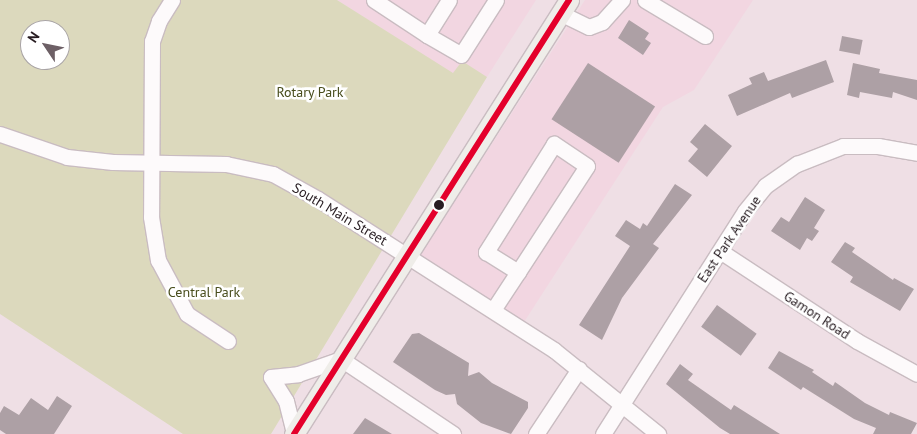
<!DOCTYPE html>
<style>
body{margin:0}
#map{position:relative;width:917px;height:434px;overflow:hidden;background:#efdfe5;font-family:"PT Sans",sans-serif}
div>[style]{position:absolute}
.built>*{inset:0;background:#f2d6e1}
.green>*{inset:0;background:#dcd9bd}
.building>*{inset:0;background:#ada0a5;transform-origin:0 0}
.roads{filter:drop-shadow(1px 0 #c9bcc1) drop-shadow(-1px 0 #c9bcc1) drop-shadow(0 1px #c9bcc1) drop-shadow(0 -1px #c9bcc1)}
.minor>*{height:15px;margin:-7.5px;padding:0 7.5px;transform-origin:7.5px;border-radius:7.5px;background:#fdfafb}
.major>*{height:19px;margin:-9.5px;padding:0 9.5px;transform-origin:9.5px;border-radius:9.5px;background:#efede9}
.bus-1>*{height:6px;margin:-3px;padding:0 3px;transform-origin:3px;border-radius:3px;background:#e4002b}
.dots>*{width:14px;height:14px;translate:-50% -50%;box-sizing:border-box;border:2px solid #fff;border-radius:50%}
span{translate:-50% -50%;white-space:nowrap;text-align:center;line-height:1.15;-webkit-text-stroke:5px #fff;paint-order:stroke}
.park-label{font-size:14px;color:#484d1c}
.street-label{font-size:14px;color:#271c21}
.north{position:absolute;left:20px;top:20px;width:50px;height:50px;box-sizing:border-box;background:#fff;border:1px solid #a9a4a6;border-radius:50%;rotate:304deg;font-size:14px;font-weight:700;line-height:20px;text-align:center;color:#271c21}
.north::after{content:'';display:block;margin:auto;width:18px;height:22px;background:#6d6066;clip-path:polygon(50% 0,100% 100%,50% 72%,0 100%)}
</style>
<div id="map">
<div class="built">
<i style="clip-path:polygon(337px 0,536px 0,487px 77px,462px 62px,453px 74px)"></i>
<i style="clip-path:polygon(585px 0,753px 0,694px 90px,663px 107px,515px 336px,411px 269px)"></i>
</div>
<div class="green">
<i style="clip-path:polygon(evenodd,0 0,337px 0,453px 73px,462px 61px,487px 77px,271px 434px,183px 434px,0 314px,0 0,30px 30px,60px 30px,60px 60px,30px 60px,30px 30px)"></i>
</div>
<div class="building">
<i style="clip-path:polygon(629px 20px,649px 33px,645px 39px,651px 43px,643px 55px,618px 38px)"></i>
<i style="left:842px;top:36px;width:21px;height:15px;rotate:11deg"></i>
<i style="clip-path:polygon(826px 60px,834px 82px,792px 98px,790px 93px,737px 116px,728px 95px,752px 84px,749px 78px,764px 72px,768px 81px)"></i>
<i style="left:588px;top:63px;width:80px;height:67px;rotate:33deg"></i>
<i style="clip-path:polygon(853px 63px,880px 69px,879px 73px,917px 80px,917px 100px,893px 92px,892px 98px,860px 92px,859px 98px,847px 95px)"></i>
<i style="clip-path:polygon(705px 124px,732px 146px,707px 177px,688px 161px,698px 149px,690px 142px)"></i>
<i style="clip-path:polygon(675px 184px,692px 195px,653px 244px,659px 248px,622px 298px,602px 340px,579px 325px,630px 246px,615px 236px,626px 220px,640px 229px,643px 223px,647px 226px)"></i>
<i style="clip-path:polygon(805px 197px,825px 210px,814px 228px,819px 231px,812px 241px,807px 238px,800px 250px,771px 231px,781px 217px,789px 222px)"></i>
<i style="clip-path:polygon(845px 242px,855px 248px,852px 252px,893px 280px,894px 278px,914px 289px,900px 311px,850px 282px,853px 277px,831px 262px)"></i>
<i style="left:717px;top:305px;width:49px;height:27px;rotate:36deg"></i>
<i style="clip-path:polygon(419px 333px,469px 363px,468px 376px,479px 372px,492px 383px,528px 402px,528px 408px,511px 434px,481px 423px,457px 404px,455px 394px,446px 395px,435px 390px,393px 362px,412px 334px)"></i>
<i style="clip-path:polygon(779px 351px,814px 370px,812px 372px,833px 386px,835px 382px,865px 403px,889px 415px,890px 412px,917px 423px,911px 434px,873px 434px,876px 428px,854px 419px,803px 387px,801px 390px,768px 368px)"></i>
<i style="clip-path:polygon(680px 364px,693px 374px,688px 380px,731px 410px,734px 405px,780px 434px,730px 434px,720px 428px,666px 384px)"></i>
<i style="clip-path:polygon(57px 396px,72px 406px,54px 434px,6px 434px,0 430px,0 413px,4px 406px,19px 415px,31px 398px,48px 410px)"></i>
<i style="clip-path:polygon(365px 418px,392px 434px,353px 434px)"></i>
</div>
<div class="roads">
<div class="minor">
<i style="left:172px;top:0;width:25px;rotate:122deg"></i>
<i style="left:159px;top:21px;width:21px;rotate:109deg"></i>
<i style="left:152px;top:41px;width:176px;rotate:90.3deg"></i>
<i style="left:151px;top:217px;width:44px;rotate:80.8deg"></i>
<i style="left:158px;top:260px;width:61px;rotate:61.8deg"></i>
<i style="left:187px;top:314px;width:49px;rotate:33.4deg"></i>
<i style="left:374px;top:0;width:64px;rotate:33.4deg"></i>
<i style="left:427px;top:35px;width:41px;rotate:-57.8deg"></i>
<i style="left:645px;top:0;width:70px;rotate:31deg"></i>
<i style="left:560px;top:13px;width:32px;rotate:26deg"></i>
<i style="left:589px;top:27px;width:14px;rotate:-21deg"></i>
<i style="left:602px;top:22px;width:30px;rotate:-48deg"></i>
<i style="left:427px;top:35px;width:39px;rotate:30deg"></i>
<i style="left:461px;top:55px;width:65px;rotate:-57.5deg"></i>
<i style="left:0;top:134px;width:71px;rotate:18.9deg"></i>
<i style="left:67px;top:157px;width:46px;rotate:6.2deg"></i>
<i style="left:113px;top:162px;width:113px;rotate:1deg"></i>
<i style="left:226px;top:164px;width:48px;rotate:12deg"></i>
<i style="left:273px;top:174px;width:51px;rotate:29.1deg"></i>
<i style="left:318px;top:199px;width:280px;rotate:32.6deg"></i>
<i style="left:554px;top:350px;width:134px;rotate:38.9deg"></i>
<i style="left:720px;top:251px;width:164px;rotate:33.3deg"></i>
<i style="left:857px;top:341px;width:68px;rotate:28.8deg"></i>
<i style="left:493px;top:310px;width:45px;rotate:-56.7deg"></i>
<i style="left:518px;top:272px;width:126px;rotate:-56.9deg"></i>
<i style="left:587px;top:166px;width:40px;rotate:-146deg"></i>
<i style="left:554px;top:144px;width:128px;rotate:122.2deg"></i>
<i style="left:486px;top:252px;width:38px;rotate:32deg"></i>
<i style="left:271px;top:377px;width:27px;rotate:-6deg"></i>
<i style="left:298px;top:374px;width:46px;rotate:-19.2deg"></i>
<i style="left:341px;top:359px;width:135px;rotate:33.8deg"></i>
<i style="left:271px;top:377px;width:28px;rotate:58deg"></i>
<i style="left:286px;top:401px;width:34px;rotate:76deg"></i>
<i style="left:536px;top:434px;width:78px;rotate:-56.5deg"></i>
<i style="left:603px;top:434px;width:264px;rotate:-57.5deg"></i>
<i style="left:745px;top:211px;width:32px;rotate:-51deg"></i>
<i style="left:765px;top:186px;width:39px;rotate:-35deg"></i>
<i style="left:797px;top:164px;width:49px;rotate:-21.4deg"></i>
<i style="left:843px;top:146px;width:35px"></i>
<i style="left:878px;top:146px;width:40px;rotate:10deg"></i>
</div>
<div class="major">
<i style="left:294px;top:434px;width:514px;rotate:-57.64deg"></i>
</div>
</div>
<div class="bus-1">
<i style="left:294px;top:434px;width:514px;rotate:-57.64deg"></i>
</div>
<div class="dots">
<i style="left:439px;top:205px;background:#271c21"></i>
</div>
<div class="park-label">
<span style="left:310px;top:92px">Rotary Park</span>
<span style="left:204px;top:292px">Central Park</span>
</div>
<div class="street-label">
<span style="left:340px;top:214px;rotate:31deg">South Main Street</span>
<span style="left:729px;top:239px;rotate:-56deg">East Park Avenue</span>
<span style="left:817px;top:315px;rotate:33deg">Gamon Road</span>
</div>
<div class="north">N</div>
</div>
